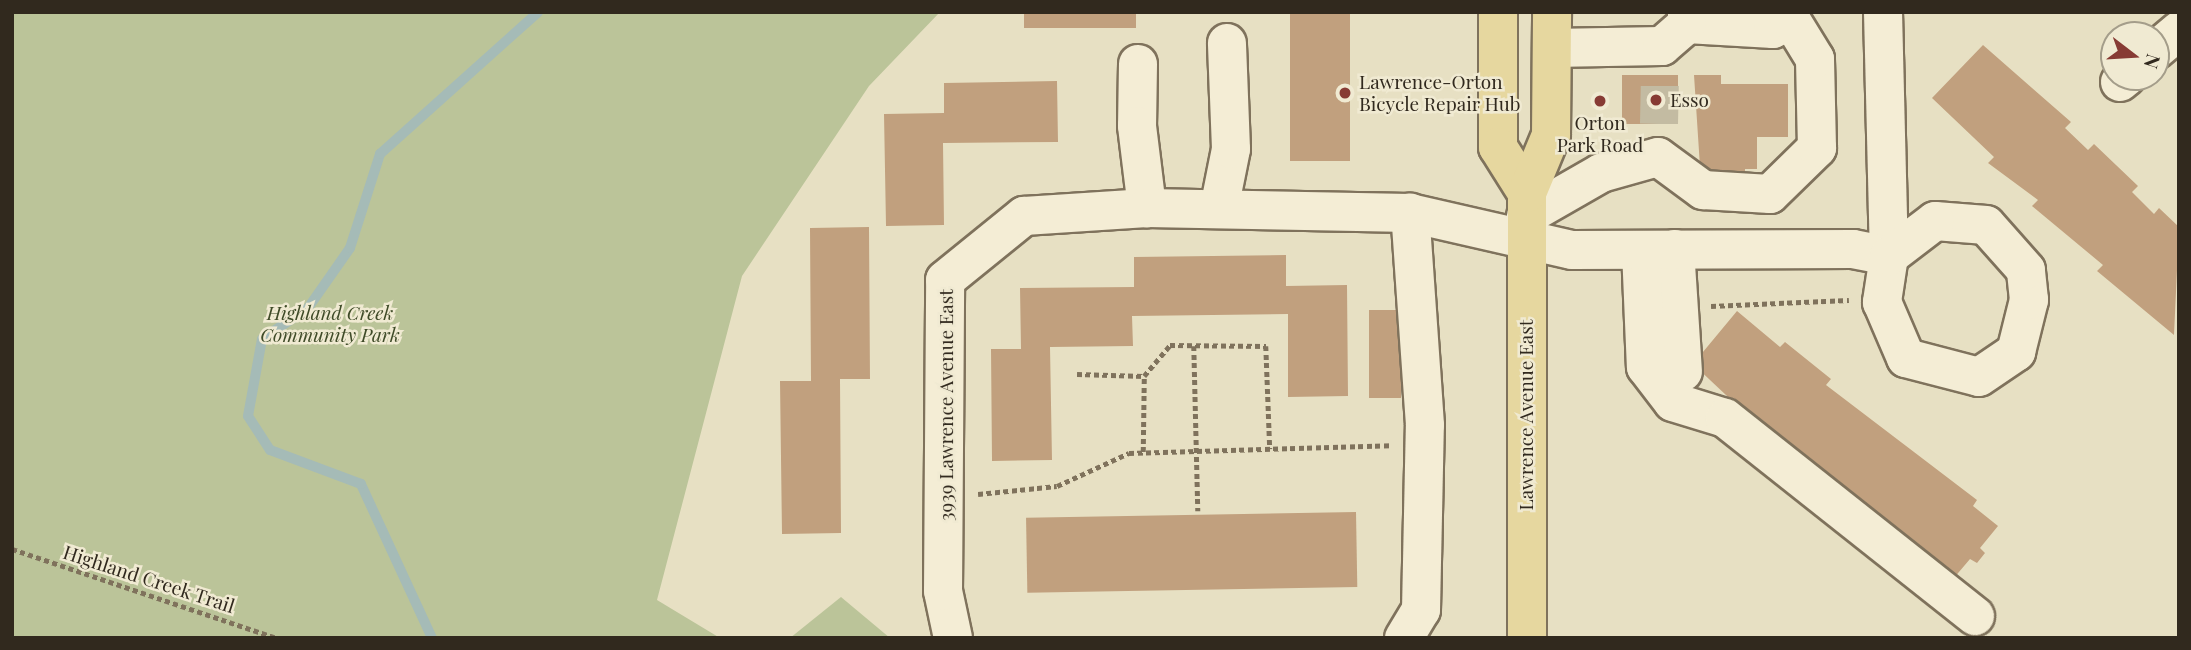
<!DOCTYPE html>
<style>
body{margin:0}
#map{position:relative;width:2191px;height:650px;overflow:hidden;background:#e7e0c3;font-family:"Playfair Display",serif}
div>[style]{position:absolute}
.green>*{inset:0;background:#bbc499}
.stream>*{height:10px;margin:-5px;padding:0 5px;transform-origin:5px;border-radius:5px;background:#a5bbb7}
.building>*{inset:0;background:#c1a07e;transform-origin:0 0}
.minor-tunnel>*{height:38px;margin-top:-19px;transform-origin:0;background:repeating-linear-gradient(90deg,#c3bba2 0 38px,transparent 0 57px)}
.path>*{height:4.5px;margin-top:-2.25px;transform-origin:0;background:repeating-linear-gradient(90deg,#7f725c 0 5px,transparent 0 8.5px)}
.roads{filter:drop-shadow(2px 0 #7f725c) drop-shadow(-2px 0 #7f725c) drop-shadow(0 2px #7f725c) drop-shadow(0 -2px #7f725c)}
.minor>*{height:38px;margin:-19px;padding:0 19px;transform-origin:19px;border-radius:19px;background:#f4edd5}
.major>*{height:38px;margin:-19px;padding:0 19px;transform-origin:19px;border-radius:19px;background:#e6d79f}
.dots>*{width:19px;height:19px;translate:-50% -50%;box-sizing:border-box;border:4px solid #f0ead2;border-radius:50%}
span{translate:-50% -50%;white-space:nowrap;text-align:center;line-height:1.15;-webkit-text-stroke:5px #f0ead2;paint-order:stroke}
.poi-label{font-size:19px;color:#31291e}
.left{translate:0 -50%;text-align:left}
.park-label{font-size:19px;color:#3f4b28;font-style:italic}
.street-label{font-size:19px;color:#31291e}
.frame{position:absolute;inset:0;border:14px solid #31291e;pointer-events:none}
.north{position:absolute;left:2100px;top:21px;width:70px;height:70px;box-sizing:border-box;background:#f0ead2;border:2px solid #a49d8a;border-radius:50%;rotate:107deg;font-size:19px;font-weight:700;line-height:28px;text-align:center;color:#31291e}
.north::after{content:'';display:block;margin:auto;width:24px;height:32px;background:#873b34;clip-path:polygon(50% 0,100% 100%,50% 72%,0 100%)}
</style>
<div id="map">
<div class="green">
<i style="clip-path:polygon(12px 12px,940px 12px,869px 86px,742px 276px,657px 600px,720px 638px,12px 638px)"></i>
<i style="clip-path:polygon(841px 597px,890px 638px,790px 638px)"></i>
</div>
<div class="stream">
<i style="left:432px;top:638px;width:170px;rotate:-114.8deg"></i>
<i style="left:361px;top:484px;width:97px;rotate:-159.5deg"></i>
<i style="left:270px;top:450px;width:40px;rotate:-122.9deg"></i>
<i style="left:248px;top:416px;width:78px;rotate:-79.7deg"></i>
<i style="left:262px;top:339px;width:55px;rotate:-34deg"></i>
<i style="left:308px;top:308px;width:73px;rotate:-55deg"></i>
<i style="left:350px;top:248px;width:99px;rotate:-72.3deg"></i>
<i style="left:380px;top:154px;width:212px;rotate:-41.9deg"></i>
</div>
<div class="building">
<i style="left:1024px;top:12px;width:112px;height:16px"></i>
<i style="left:1290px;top:12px;width:60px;height:149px"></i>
<i style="clip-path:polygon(1983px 45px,2071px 122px,2065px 128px,2088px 150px,2094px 144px,2138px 186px,2132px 192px,2154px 214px,2159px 208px,2179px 227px,2174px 335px,2097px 271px,2103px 265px,2032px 206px,2038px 200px,1988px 163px,1994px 157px,1932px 98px)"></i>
<i style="left:1622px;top:75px;width:56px;height:49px"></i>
<i style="clip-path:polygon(1694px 75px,1721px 75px,1721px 84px,1788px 84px,1788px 137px,1757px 137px,1757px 169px,1745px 169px,1745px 181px,1701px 182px)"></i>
<i style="clip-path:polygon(1057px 81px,1058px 142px,943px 143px,944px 225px,886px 226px,884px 114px,944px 113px,944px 83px)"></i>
<i style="clip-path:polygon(869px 227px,870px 379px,840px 379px,841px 533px,782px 534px,780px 381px,811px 381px,810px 228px)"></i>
<i style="clip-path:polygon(1286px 255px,1286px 286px,1347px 285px,1348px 396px,1288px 397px,1288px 314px,1132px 316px,1133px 346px,1050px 347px,1052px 460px,992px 461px,991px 349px,1021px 349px,1020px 288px,1134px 287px,1134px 257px)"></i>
<i style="left:1369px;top:310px;width:32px;height:88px"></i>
<i style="clip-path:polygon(1737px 311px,1780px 347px,1785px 342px,1831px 379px,1826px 385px,1977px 500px,1973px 506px,1998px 526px,1980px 548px,1985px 553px,1977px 563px,1970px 559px,1953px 579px,1782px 439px,1778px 444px,1693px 364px)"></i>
<i style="left:1356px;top:512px;width:75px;height:330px;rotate:89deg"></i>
</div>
<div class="minor-tunnel">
<i style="left:1659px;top:124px;width:49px;rotate:-88.8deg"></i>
</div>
<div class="path">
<i style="left:1711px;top:306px;width:138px;rotate:-2.5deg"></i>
<i style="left:1194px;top:346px;width:165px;rotate:88.6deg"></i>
<i style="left:1077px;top:374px;width:67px;rotate:1.7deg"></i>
<i style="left:1144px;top:376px;width:40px;rotate:-50deg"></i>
<i style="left:1170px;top:345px;width:96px;rotate:0.6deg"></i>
<i style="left:1266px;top:346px;width:103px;rotate:87.8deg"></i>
<i style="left:1143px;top:452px;width:76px;rotate:-89.2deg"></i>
<i style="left:978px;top:494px;width:79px;rotate:-5.8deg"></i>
<i style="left:1057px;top:486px;width:79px;rotate:-24.6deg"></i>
<i style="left:1129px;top:453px;width:263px;rotate:-1.7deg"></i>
<i style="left:12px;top:549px;width:279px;rotate:18.6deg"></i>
</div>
<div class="roads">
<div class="minor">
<i style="left:1687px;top:12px;width:12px;rotate:90deg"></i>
<i style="left:1687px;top:24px;width:86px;rotate:3.3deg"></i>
<i style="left:1773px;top:29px;width:23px;rotate:-47deg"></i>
<i style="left:1883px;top:12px;width:244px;rotate:88.6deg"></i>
<i style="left:1552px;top:48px;width:110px;rotate:-1deg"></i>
<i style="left:1662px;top:46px;width:33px;rotate:-41deg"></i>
<i style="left:2156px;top:50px;width:30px;rotate:-40deg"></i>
<i style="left:1138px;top:64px;width:62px;rotate:90.9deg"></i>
<i style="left:1137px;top:126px;width:83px;rotate:83deg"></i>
<i style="left:2120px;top:82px;width:8px;rotate:-40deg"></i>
<i style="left:1219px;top:209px;width:61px;rotate:-78.7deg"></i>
<i style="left:1231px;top:149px;width:106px;rotate:-92.2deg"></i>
<i style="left:1526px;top:216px;width:86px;rotate:-29.8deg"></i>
<i style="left:1601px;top:173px;width:59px;rotate:-15.7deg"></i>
<i style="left:1658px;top:157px;width:56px;rotate:36.3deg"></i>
<i style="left:1703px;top:190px;width:67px;rotate:3.4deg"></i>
<i style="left:1770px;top:194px;width:66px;rotate:-44.4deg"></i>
<i style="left:1817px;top:148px;width:89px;rotate:-91.3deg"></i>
<i style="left:1815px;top:59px;width:52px;rotate:-121.5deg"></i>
<i style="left:1675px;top:249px;width:123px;rotate:86.3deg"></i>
<i style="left:1641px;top:250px;width:117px;rotate:87.6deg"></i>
<i style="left:1646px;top:367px;width:44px;rotate:52.4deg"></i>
<i style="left:1673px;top:402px;width:54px;rotate:17.1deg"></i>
<i style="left:1725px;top:418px;width:319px;rotate:38.4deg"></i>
<i style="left:953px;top:638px;width:48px;rotate:-102deg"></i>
<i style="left:943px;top:591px;width:311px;rotate:-89.6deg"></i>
<i style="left:945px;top:280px;width:102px;rotate:-39deg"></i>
<i style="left:1024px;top:216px;width:123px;rotate:-3.7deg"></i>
<i style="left:1147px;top:208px;width:263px;rotate:1.1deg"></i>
<i style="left:1410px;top:213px;width:166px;rotate:12.9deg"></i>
<i style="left:1572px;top:250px;width:281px;rotate:-0.2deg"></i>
<i style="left:1853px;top:249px;width:37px;rotate:11deg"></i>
<i style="left:1889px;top:256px;width:47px;rotate:98.7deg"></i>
<i style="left:1882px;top:302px;width:61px;rotate:66.8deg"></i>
<i style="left:1906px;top:358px;width:75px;rotate:14.6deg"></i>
<i style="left:1979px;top:377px;width:45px;rotate:-34deg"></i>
<i style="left:2016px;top:352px;width:54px;rotate:-76deg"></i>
<i style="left:2029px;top:300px;width:30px;rotate:-96deg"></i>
<i style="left:2026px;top:270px;width:60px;rotate:-131.6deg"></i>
<i style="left:1986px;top:225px;width:51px;rotate:-175.5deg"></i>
<i style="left:1935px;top:221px;width:58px;rotate:142.7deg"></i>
<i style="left:1404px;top:638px;width:33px;rotate:-59deg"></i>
<i style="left:1421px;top:610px;width:185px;rotate:-88.8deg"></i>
<i style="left:1425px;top:425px;width:213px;rotate:-94deg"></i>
</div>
<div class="major">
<i style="left:1498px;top:12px;width:135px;rotate:90deg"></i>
<i style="left:1498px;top:147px;width:54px;rotate:57.8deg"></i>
<i style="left:1527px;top:638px;width:445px;rotate:-90deg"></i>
<i style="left:1527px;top:193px;width:63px;rotate:-67.5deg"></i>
<i style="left:1551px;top:135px;width:123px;rotate:-89.5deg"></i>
</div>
</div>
<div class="dots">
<i style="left:1345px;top:93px;background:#873b34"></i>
<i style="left:1656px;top:100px;background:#873b34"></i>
<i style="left:1600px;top:101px;background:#873b34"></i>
</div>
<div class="poi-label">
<span class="left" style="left:1359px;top:93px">Lawrence-Orton<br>Bicycle Repair Hub</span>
<span class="left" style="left:1670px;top:100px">Esso</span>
<span style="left:1600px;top:134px">Orton<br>Park Road</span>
</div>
<div class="park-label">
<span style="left:330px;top:324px">Highland Creek<br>Community Park</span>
</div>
<div class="street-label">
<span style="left:946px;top:405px;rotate:-90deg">3939 Lawrence Avenue East</span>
<span style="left:1526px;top:415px;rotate:-90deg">Lawrence Avenue East</span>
<span style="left:149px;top:579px;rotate:18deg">Highland Creek Trail</span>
</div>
<div class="frame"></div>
<div class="north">N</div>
</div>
